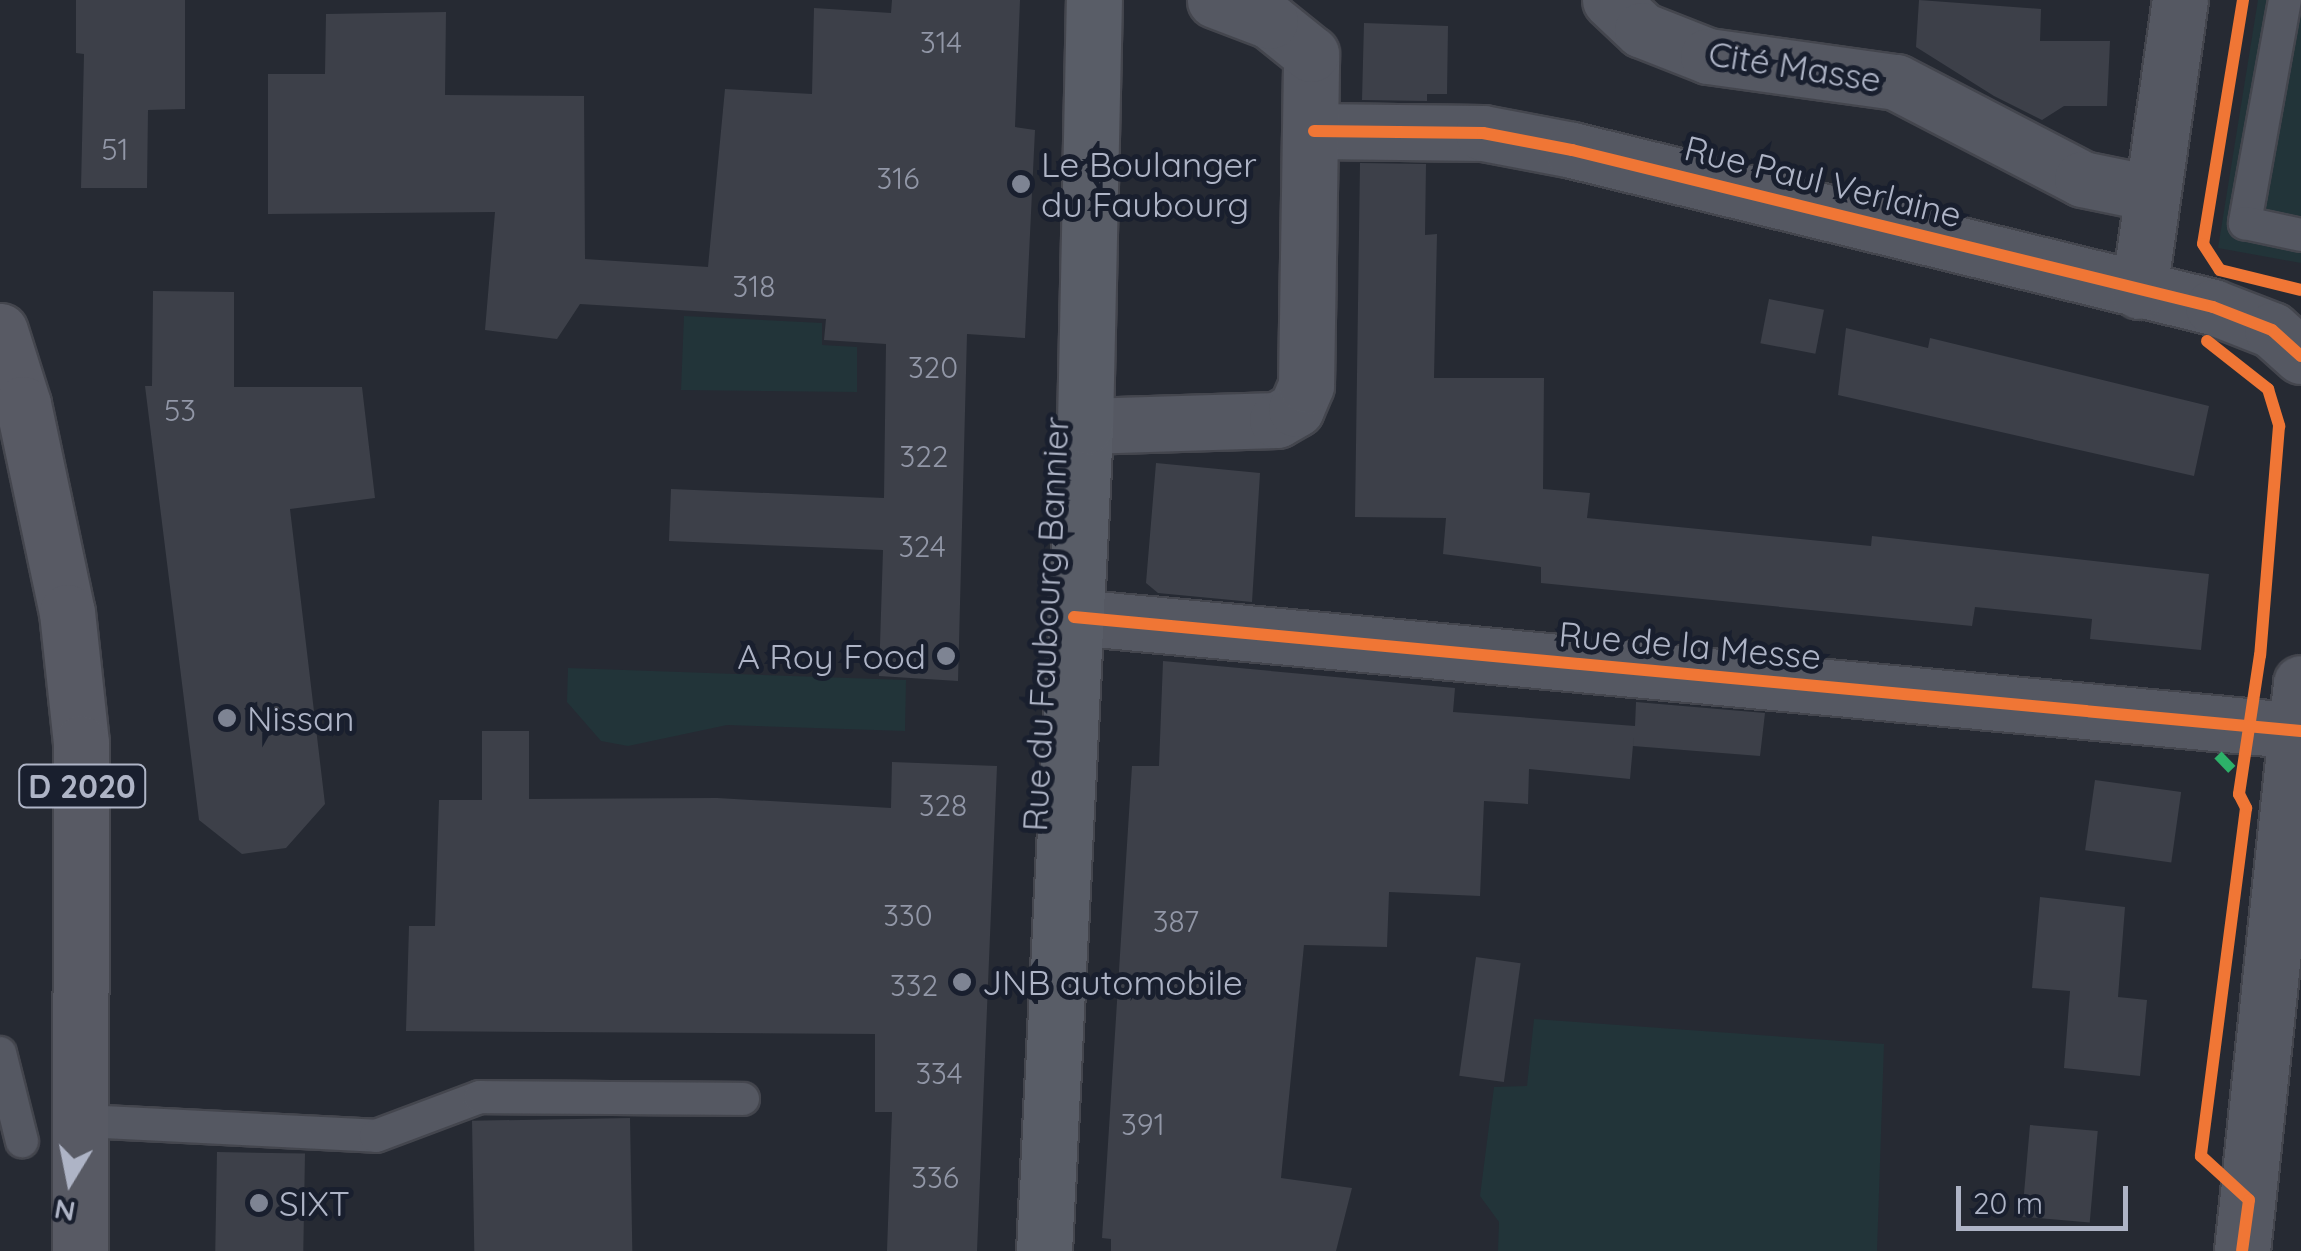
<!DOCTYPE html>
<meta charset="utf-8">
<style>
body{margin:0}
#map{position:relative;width:2301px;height:1251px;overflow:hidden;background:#262a33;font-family:Quicksand,sans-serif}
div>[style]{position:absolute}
.green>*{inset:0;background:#223439}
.building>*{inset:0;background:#3d4049;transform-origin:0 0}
.roads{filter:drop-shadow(2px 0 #44464e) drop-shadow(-2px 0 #44464e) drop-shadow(0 2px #44464e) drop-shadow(0 -2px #44464e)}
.lane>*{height:32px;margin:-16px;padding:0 16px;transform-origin:16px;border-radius:16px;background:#555862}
.street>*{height:55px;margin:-27.5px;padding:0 27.5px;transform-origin:27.5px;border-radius:27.5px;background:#555862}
.secondary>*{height:55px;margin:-27.5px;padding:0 27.5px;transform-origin:27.5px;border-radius:27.5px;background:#595d67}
.primary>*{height:55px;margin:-27.5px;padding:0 27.5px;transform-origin:27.5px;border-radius:27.5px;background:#585a64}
.quiet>*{height:10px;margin-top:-5px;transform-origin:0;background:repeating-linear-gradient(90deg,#2db169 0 20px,transparent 0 30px)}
.cycleway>*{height:12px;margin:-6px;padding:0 6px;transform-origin:6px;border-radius:6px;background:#f07635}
.dots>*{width:28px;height:28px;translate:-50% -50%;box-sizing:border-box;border:5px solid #191f2e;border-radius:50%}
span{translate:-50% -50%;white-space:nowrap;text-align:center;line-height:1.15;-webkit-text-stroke:10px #191f2e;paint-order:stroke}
.number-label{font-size:30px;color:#9297a7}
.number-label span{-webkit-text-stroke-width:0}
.shield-label span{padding:2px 8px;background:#191f2e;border:2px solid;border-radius:8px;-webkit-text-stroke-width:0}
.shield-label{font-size:32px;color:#aeb4c6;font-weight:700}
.street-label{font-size:35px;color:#aeb4c6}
.poi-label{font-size:35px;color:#aeb4c6}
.left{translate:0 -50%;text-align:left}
.right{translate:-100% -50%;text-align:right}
.north{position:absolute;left:20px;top:1131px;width:100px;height:100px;-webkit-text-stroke:8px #191f2e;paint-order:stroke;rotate:190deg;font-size:28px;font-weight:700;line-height:40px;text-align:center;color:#aeb4c6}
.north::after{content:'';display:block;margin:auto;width:35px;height:45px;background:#aeb4c6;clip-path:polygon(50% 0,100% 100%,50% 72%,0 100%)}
.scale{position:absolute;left:1956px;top:1186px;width:172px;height:45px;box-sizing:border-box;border:5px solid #aeb4c6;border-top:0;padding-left:12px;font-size:30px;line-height:35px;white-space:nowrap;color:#aeb4c6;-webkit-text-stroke:8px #191f2e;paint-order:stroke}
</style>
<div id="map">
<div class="green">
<i style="clip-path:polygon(2258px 0,2301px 0,2301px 263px,2218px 248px)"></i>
<i style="clip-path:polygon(684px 316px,822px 323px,822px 345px,857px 347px,857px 392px,681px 390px)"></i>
<i style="clip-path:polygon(568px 668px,906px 680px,905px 731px,727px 725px,628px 746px,601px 741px,567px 702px)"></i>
<i style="clip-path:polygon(1534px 1019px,1884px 1044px,1877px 1251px,1498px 1251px,1499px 1222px,1480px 1196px,1494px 1087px,1527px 1086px)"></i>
</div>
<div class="building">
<i style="clip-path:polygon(76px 0,185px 0,185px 109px,148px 110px,147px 188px,81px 188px,84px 54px,76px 53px)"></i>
<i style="clip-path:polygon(892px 0,1020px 0,1015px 127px,1035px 130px,1025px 338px,967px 334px,958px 681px,879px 676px,883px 550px,669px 541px,671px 489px,884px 498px,886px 344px,824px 340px,826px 319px,580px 304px,557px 339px,485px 330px,495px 212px,268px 214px,268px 74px,325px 74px,326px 14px,446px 12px,445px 95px,584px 96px,585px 259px,708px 267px,725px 89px,812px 94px,814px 8px,891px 13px)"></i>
<i style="clip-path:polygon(1919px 0,2041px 9px,2040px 41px,2110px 41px,2107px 106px,2064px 106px,2042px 120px,1994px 96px,1916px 47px)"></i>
<i style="clip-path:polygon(1364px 23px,1448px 26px,1447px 94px,1427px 94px,1427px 101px,1362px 100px)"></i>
<i style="clip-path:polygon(1360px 163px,1426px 164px,1425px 235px,1437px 234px,1434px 378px,1544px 378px,1543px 489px,1590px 493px,1587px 518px,1871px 546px,1872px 536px,2209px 574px,2201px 650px,2090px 639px,2092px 619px,1975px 607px,1972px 626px,1541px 583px,1541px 567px,1443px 554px,1446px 518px,1355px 517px)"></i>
<i style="clip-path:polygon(153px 291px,234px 292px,234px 387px,362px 387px,375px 498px,290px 509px,325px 804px,286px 848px,242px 854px,199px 820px,145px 386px,152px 386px)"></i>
<i style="left:1769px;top:299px;width:56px;height:45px;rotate:11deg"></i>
<i style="clip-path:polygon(1846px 328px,1928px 348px,1930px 338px,2209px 406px,2194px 476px,1838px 395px)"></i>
<i style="clip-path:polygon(1156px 463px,1260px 473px,1252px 602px,1158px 593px,1146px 583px)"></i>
<i style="clip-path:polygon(1163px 661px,1455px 688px,1453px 712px,1635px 726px,1636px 702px,1765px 713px,1760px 756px,1633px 746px,1634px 734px,1630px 779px,1529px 769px,1528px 804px,1484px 801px,1480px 896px,1389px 892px,1387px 947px,1304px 945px,1281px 1178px,1352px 1188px,1336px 1251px,1111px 1251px,1111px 1239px,1102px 1238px,1132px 766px,1159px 766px)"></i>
<i style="clip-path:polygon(482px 731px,529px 731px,529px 799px,717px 798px,891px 808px,892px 762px,997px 766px,977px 1251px,887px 1251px,892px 1112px,875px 1112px,875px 1034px,406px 1031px,409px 926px,435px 926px,439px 800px,482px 800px)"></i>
<i style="left:2095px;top:780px;width:87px;height:71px;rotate:8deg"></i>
<i style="clip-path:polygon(2040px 897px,2125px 907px,2118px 997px,2147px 1000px,2140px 1076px,2064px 1068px,2070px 991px,2032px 988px)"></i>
<i style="left:1476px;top:957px;width:45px;height:120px;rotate:8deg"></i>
<i style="left:630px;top:1118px;width:133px;height:158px;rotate:89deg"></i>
<i style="left:2030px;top:1125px;width:68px;height:92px;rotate:5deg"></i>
<i style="left:217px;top:1152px;width:88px;height:99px;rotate:1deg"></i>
</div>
<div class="roads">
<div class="lane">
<i style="left:2285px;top:0;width:227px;rotate:100.2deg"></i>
<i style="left:2245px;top:223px;width:57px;rotate:12.1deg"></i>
<i style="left:0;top:1053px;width:91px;rotate:76deg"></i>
<i style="left:84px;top:1121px;width:292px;rotate:2.9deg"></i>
<i style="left:376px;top:1136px;width:111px;rotate:-20.6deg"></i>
<i style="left:480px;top:1097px;width:263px;rotate:0.4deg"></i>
</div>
<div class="street">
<i style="left:1610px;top:0;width:44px;rotate:43.2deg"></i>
<i style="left:1642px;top:30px;width:71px;rotate:21.5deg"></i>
<i style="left:1708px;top:56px;width:190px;rotate:7.9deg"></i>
<i style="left:1896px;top:82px;width:210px;rotate:27.5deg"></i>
<i style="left:2082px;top:179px;width:70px;rotate:11.5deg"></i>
<i style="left:1314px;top:131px;width:169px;rotate:0.7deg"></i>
<i style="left:1483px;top:133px;width:91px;rotate:10.8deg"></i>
<i style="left:1572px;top:150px;width:660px;rotate:13.76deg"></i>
<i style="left:2213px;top:307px;width:63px;rotate:21.3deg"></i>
<i style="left:2272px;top:330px;width:39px;rotate:42deg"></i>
<i style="left:2139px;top:291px;width:294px;rotate:-82deg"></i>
<i style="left:1085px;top:426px;width:192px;rotate:-1.8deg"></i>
<i style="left:1277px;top:420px;width:22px;rotate:-30deg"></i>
<i style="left:1296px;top:409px;width:26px;rotate:-67deg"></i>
<i style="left:1306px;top:385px;width:331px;rotate:-89.1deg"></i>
<i style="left:1311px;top:54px;width:53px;rotate:-141.2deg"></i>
<i style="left:1270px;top:21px;width:59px;rotate:-159.1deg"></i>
<i style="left:1074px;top:617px;width:1232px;rotate:5.31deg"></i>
<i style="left:2242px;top:1251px;width:571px;rotate:-84.07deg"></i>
</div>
<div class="secondary">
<i style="left:1044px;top:1251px;width:826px;rotate:-87.15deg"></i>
<i style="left:1085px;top:426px;width:426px;rotate:-88.8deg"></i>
</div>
<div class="primary">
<i style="left:0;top:331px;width:77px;rotate:72.5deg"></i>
<i style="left:23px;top:404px;width:213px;rotate:78.1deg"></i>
<i style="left:67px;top:612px;width:132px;rotate:83.9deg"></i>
<i style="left:81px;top:743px;width:508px;rotate:90.11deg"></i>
</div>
</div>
<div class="quiet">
<i style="left:2218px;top:755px;width:35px;rotate:46deg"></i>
</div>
<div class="cycleway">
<i style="left:2243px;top:0;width:247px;rotate:99.3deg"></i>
<i style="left:2203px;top:244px;width:31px;rotate:57deg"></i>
<i style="left:2220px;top:270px;width:83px;rotate:13.9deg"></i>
<i style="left:1314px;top:131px;width:169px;rotate:0.7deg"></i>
<i style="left:1483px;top:133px;width:91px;rotate:10.8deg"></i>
<i style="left:1572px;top:150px;width:660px;rotate:13.76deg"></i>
<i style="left:2213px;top:307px;width:63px;rotate:21.3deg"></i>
<i style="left:2272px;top:330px;width:39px;rotate:42deg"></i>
<i style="left:2207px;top:341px;width:78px;rotate:38.2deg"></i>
<i style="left:2268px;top:389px;width:39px;rotate:73deg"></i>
<i style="left:2279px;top:426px;width:230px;rotate:94.7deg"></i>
<i style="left:2260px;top:655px;width:141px;rotate:98.6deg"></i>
<i style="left:2239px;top:794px;width:16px;rotate:63deg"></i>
<i style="left:2246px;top:808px;width:351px;rotate:97.4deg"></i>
<i style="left:2201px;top:1156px;width:65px;rotate:42.5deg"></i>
<i style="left:2249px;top:1200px;width:51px;rotate:97.8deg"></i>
<i style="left:1074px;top:617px;width:1232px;rotate:5.31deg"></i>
</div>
<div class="dots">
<i style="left:1021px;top:184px;background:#7e8493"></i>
<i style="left:946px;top:656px;background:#7e8493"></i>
<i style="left:227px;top:718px;background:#7e8493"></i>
<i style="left:962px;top:982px;background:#7e8493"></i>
<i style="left:259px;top:1203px;background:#7e8493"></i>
</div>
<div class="number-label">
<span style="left:941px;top:42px">314</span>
<span style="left:115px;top:149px">51</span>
<span style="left:898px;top:178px">316</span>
<span style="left:754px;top:286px">318</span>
<span style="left:933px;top:367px">320</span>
<span style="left:180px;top:410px">53</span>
<span style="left:924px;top:456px">322</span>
<span style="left:922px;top:546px">324</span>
<span style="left:943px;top:805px">328</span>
<span style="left:908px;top:915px">330</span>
<span style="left:1176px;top:921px">387</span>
<span style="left:914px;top:985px">332</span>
<span style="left:939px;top:1073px">334</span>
<span style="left:1143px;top:1124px">391</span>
<span style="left:935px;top:1177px">336</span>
</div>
<div class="shield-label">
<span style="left:82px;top:786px">D 2020</span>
</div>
<div class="street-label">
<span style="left:1795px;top:66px;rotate:9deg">Cité Masse</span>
<span style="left:1823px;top:181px;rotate:14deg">Rue Paul Verlaine</span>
<span style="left:1045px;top:624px;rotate:-87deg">Rue du Faubourg Bannier</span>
<span style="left:1690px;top:645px;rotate:5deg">Rue de la Messe</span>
</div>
<div class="poi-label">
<span class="left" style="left:1041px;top:184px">Le Boulanger<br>du Faubourg</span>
<span class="right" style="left:926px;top:656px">A Roy Food</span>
<span class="left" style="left:247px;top:718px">Nissan</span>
<span class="left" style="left:982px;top:982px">JNB automobile</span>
<span class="left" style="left:279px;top:1203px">SIXT</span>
</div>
<div class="north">N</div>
<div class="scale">20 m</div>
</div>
